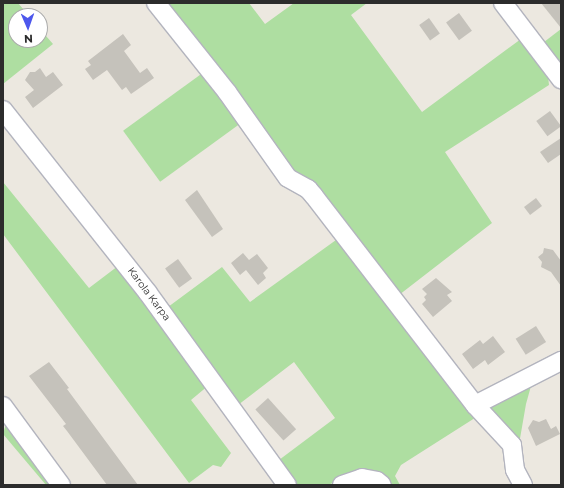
<!DOCTYPE html>
<style>
body{margin:0}
#map{position:relative;width:564px;height:488px;overflow:hidden;background:#ece8e0;font-family:Montserrat,sans-serif}
div>[style]{position:absolute}
.green>*{inset:0;background:#aedea1;transform-origin:0 0}
.building>*{inset:0;background:#c5c2bb;transform-origin:0 0}
.roads{filter:drop-shadow(1px 0 #b3b4be) drop-shadow(-1px 0 #b3b4be) drop-shadow(0 1px #b3b4be) drop-shadow(0 -1px #b3b4be)}
.minor>*{height:18px;margin:-9px;padding:0 9px;transform-origin:9px;border-radius:9px;background:#fff}
span{translate:-50% -50%;white-space:nowrap;text-align:center;line-height:1.15;-webkit-text-stroke:3px #fff;paint-order:stroke}
.street-label{font-size:10px;color:#2c2c2c}
.frame{position:absolute;inset:0;border:4px solid #2c2c2c;pointer-events:none}
.north{position:absolute;left:8px;top:8px;width:40px;height:40px;box-sizing:border-box;background:#fff;border:1px solid #ababab;border-radius:50%;rotate:178deg;font-size:11px;font-weight:700;line-height:16px;text-align:center;color:#2c2c2c}
.north::after{content:'';display:block;margin:auto;width:14px;height:18px;background:#4d57ec;clip-path:polygon(50% 0,100% 100%,50% 72%,0 100%)}
</style>
<div id="map">
<div class="green">
<i style="clip-path:polygon(3px 3px,18px 3px,29px 16px,16px 16px,16px 40px,40px 40px,40px 29px,53px 44px,3px 84px)"></i>
<i style="clip-path:polygon(167px 3px,249px 3px,265px 24px,294px 3px,367px 3px,351px 15px,422px 112px,521px 39px,548px 76px,549px 85px,445px 152px,492px 223px,399px 295px,292px 172px)"></i>
<i style="clip-path:polygon(561px 29px,561px 66px,544px 42px)"></i>
<i style="left:204px;top:72px;width:63px;height:100px;rotate:54deg"></i>
<i style="clip-path:polygon(3px 182px,89px 288px,118px 266px,209px 385px,191px 400px,231px 453px,221px 467px,213px 465px,189px 483px,3px 234px)"></i>
<i style="clip-path:polygon(336px 240px,478px 416px,401px 465px,395px 476px,400px 485px,388px 485px,366px 472px,327px 485px,295px 485px,279px 460px,335px 418px,294px 362px,238px 405px,168px 307px,222px 267px,250px 302px)"></i>
<i style="clip-path:polygon(531px 386px,526px 404px,518px 450px,487px 404px)"></i>
<i style="clip-path:polygon(6px 424px,56px 485px,46px 485px,3px 434px)"></i>
</div>
<div class="building">
<i style="clip-path:polygon(541px 3px,561px 3px,561px 28px)"></i>
<i style="left:459px;top:13px;width:22px;height:16px;rotate:54deg"></i>
<i style="left:429px;top:18px;width:19px;height:12px;rotate:55deg"></i>
<i style="clip-path:polygon(123px 34px,131px 45px,124px 51px,140px 73px,147px 68px,154px 78px,131px 94px,126px 87px,122px 90px,107px 70px,93px 80px,85px 69px,91px 65px,88px 61px)"></i>
<i style="clip-path:polygon(40px 68px,46px 77px,53px 72px,63px 85px,33px 108px,25px 97px,34px 90px,25px 80px,30px 72px,35px 72px)"></i>
<i style="left:550px;top:111px;width:19px;height:17px;rotate:54deg"></i>
<i style="clip-path:polygon(561px 138px,561px 154px,548px 163px,540px 152px)"></i>
<i style="clip-path:polygon(197px 190px,223px 229px,212px 237px,185px 200px)"></i>
<i style="left:536px;top:198px;width:10px;height:15px;rotate:53deg"></i>
<i style="clip-path:polygon(544px 248px,553px 250px,561px 261px,561px 286px,551px 272px,541px 267px,542px 262px,538px 257px,543px 253px)"></i>
<i style="clip-path:polygon(243px 253px,249px 260px,257px 254px,268px 268px,263px 273px,266px 278px,258px 285px,246px 270px,240px 275px,231px 263px)"></i>
<i style="left:178px;top:259px;width:24px;height:16px;rotate:54deg"></i>
<i style="clip-path:polygon(436px 278px,452px 292px,447px 295px,452px 301px,433px 317px,422px 304px,426px 300px,424px 297px,427px 294px,422px 289px)"></i>
<i style="left:536px;top:326px;width:19px;height:24px;rotate:58deg"></i>
<i style="clip-path:polygon(493px 336px,505px 352px,488px 365px,485px 360px,473px 369px,462px 354px,480px 340px,483px 344px)"></i>
<i style="clip-path:polygon(49px 362px,69px 388px,67px 389px,138px 485px,107px 485px,67px 431px,63px 426px,66px 424px,29px 376px)"></i>
<i style="left:268px;top:398px;width:42px;height:17px;rotate:48deg"></i>
<i style="clip-path:polygon(546px 419px,551px 429px,556px 426px,560px 434px,536px 446px,528px 428px,533px 420px,539px 422px)"></i>
</div>
<div class="roads">
<div class="minor">
<i style="left:156px;top:3px;width:114px;rotate:51.4deg"></i>
<i style="left:227px;top:92px;width:105px;rotate:54.7deg"></i>
<i style="left:288px;top:178px;width:23px;rotate:29deg"></i>
<i style="left:308px;top:189px;width:9px;rotate:49deg"></i>
<i style="left:314px;top:196px;width:264px;rotate:52.4deg"></i>
<i style="left:503px;top:3px;width:96px;rotate:52.7deg"></i>
<i style="left:3px;top:110px;width:233px;rotate:51.6deg"></i>
<i style="left:148px;top:293px;width:237px;rotate:54.1deg"></i>
<i style="left:3px;top:406px;width:98px;rotate:53.7deg"></i>
<i style="left:342px;top:485px;width:21px;rotate:-19deg"></i>
<i style="left:362px;top:478px;width:15px;rotate:11deg"></i>
<i style="left:377px;top:481px;width:6px;rotate:39deg"></i>
<i style="left:523px;top:485px;width:17px;rotate:-118deg"></i>
<i style="left:515px;top:470px;width:25px;rotate:-97deg"></i>
<i style="left:512px;top:445px;width:54px;rotate:-132.8deg"></i>
<i style="left:475px;top:405px;width:97px;rotate:-27.1deg"></i>
</div>
</div>
<div class="street-label">
<span style="left:149px;top:294px;rotate:53deg">Karola Karpa</span>
</div>
<div class="frame"></div>
<div class="north">N</div>
</div>
